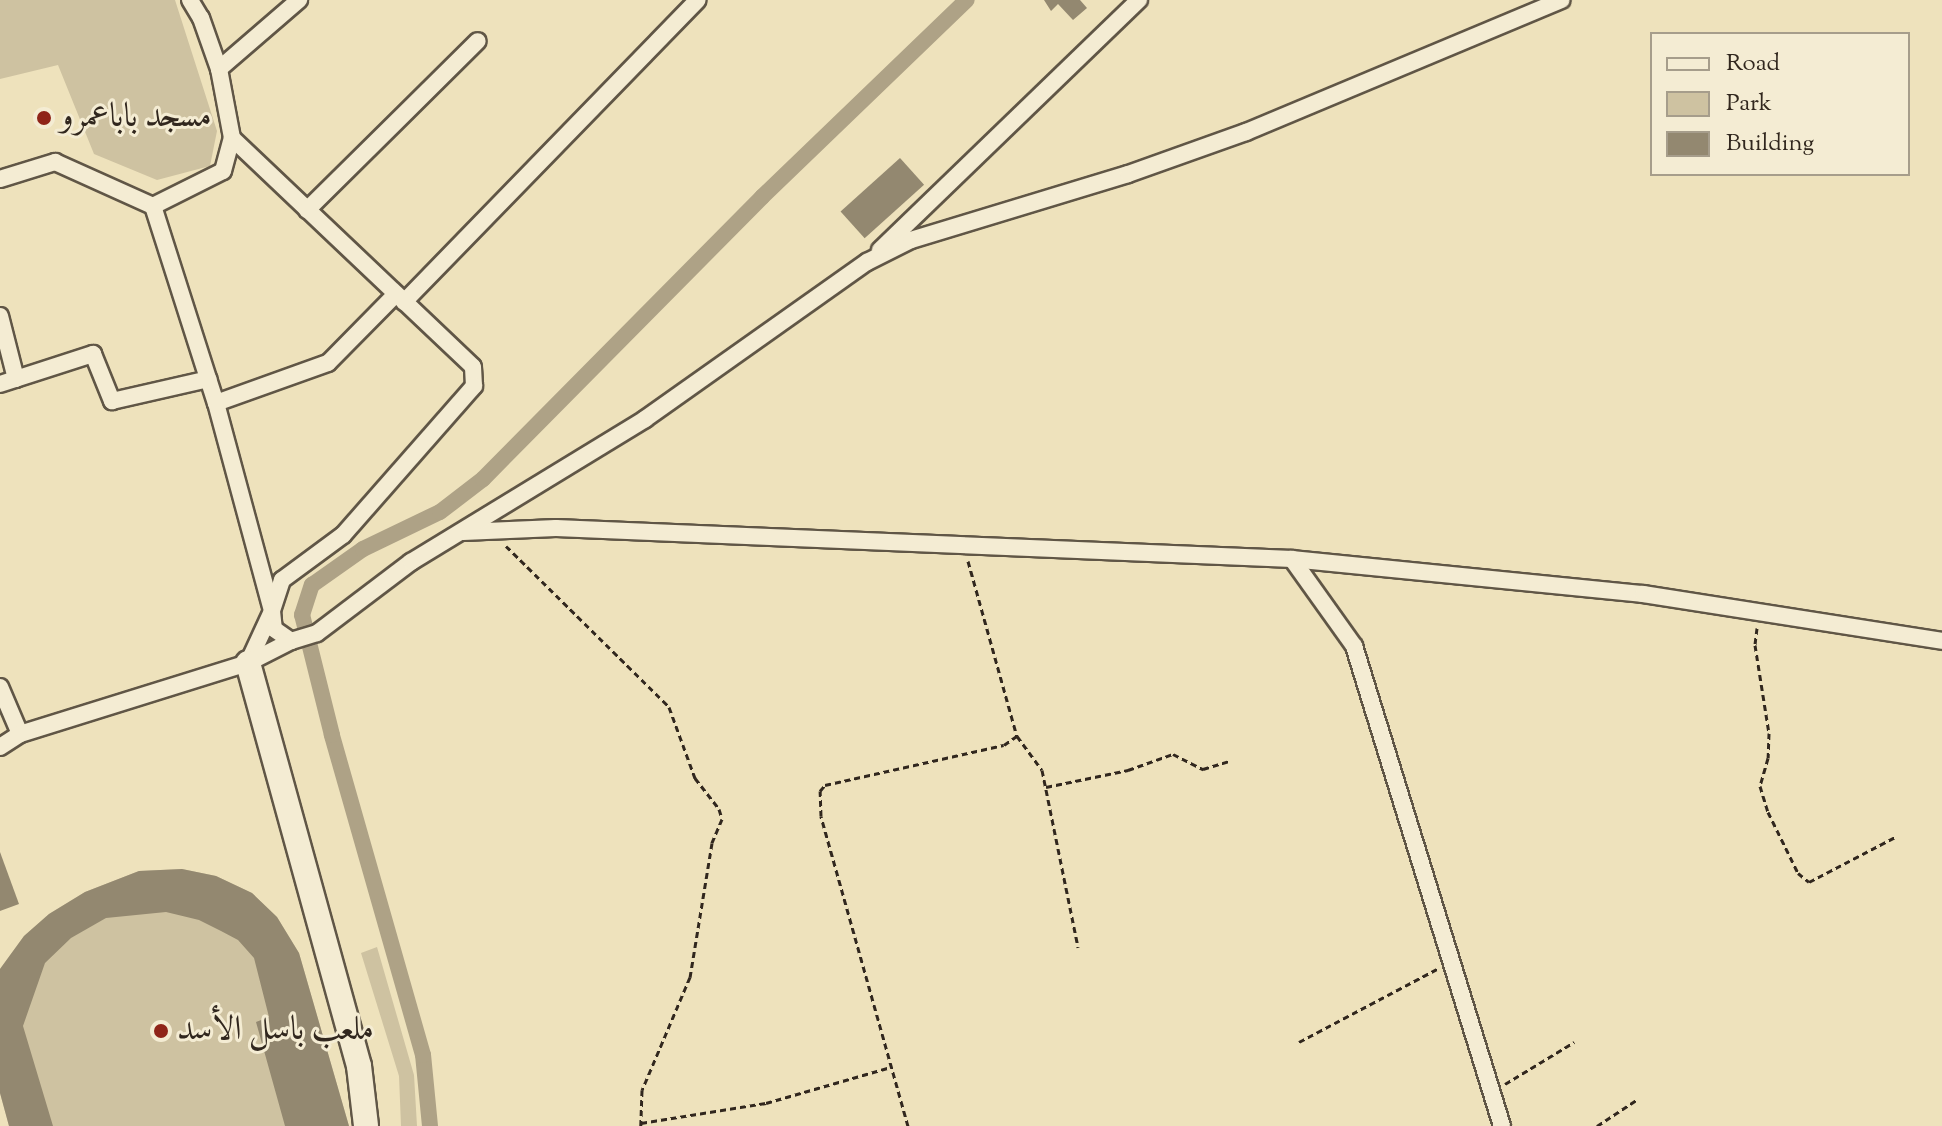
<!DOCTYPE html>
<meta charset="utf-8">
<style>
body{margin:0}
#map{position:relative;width:1942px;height:1126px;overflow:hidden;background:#eee2bc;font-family:"Sorts Mill Goudy",Amiri,serif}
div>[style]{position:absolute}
.green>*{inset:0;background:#cec2a1}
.canal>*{height:16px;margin:-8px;padding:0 8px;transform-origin:8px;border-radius:8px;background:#aea286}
.building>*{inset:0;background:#938870;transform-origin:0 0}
.path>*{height:3px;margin-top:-1.5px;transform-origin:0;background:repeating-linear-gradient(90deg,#31271e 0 6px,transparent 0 10px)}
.roads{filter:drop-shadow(2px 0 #605646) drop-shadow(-2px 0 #605646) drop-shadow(0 2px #605646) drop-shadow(0 -2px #605646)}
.minor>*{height:16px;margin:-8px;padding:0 8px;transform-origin:8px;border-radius:8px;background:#f4ecd3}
.secondary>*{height:24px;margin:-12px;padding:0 12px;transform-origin:12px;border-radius:12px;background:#f4ecd3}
.dots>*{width:22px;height:22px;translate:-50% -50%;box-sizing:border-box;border:4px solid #f4ecd3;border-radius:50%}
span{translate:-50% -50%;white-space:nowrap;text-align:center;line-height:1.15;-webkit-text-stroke:6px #f4ecd3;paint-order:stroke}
.poi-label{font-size:34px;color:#31271e}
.left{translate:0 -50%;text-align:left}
.legend{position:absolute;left:1650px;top:32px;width:260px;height:144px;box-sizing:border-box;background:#f4ecd3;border:2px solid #a69d8b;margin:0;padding:10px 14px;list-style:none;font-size:24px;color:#31271e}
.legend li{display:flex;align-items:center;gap:16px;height:40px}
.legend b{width:40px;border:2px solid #a69d8b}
</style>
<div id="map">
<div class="green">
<i style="clip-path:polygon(0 0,175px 0,217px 131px,210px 166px,157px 180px,94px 154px,58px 65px,0 79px)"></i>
<i style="clip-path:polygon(182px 869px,216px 876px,252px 893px,277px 917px,299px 953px,349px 1126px,9px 1126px,0 1093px,0 969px,24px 936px,49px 914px,85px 892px,139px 871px)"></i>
<i style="clip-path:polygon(377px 947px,414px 1075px,417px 1126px,401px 1126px,399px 1076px,361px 953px)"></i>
</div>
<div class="canal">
<i style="left:430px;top:1126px;width:71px;rotate:-95.6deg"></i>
<i style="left:423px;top:1055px;width:333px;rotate:-105.9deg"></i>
<i style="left:332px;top:735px;width:124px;rotate:-104deg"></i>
<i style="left:302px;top:615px;width:32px;rotate:-72deg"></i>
<i style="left:312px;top:585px;width:62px;rotate:-35.2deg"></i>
<i style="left:363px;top:549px;width:85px;rotate:-25.7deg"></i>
<i style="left:440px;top:512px;width:54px;rotate:-37.5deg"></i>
<i style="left:483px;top:479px;width:397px;rotate:-45.3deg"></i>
<i style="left:762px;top:197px;width:284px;rotate:-43.9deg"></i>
</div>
<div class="building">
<i style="clip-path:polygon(1044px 0,1080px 0,1087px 8px,1073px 20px,1058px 4px,1051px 11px)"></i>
<i style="left:900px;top:158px;width:36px;height:80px;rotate:48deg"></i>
<i style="clip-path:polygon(0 852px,19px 904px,0 911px)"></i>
<i style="clip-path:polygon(182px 869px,216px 876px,252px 893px,277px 917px,299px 953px,349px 1126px,285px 1126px,256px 1022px,269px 1017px,254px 958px,238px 940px,221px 931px,199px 920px,166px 912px,106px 918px,71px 938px,45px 963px,23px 1026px,53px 1126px,9px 1126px,0 1093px,0 969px,24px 936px,49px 914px,85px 892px,139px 871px)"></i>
</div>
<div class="path">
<i style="left:506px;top:546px;width:229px;rotate:44.6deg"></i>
<i style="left:669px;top:707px;width:76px;rotate:69.9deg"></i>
<i style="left:695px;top:778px;width:39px;rotate:52deg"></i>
<i style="left:719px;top:809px;width:10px;rotate:73deg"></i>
<i style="left:722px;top:819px;width:26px;rotate:113deg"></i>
<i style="left:712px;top:843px;width:136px;rotate:99.3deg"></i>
<i style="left:690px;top:977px;width:123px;rotate:113deg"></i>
<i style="left:642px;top:1090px;width:36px;rotate:92deg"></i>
<i style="left:968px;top:561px;width:182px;rotate:74.4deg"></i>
<i style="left:1017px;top:736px;width:42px;rotate:53.7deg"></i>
<i style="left:1042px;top:770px;width:181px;rotate:78.5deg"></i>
<i style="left:1757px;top:628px;width:17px;rotate:97deg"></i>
<i style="left:1755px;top:645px;width:89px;rotate:81deg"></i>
<i style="left:1769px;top:733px;width:25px;rotate:92deg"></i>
<i style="left:1768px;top:758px;width:29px;rotate:106deg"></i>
<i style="left:1760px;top:786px;width:27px;rotate:73deg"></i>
<i style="left:1768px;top:812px;width:68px;rotate:63.8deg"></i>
<i style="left:1798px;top:873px;width:14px;rotate:39deg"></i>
<i style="left:1809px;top:882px;width:97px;rotate:-27.6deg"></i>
<i style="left:1046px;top:787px;width:84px;rotate:-11.7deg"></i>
<i style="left:1128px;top:770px;width:48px;rotate:-19.6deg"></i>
<i style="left:1173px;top:754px;width:34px;rotate:27deg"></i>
<i style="left:1203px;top:769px;width:28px;rotate:-17deg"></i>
<i style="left:1299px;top:1042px;width:158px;rotate:-27.9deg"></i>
<i style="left:1505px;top:1084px;width:81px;rotate:-31.3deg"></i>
<i style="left:641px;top:1123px;width:127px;rotate:-9.1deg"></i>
<i style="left:766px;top:1103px;width:130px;rotate:-16.1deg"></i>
<i style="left:908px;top:1126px;width:322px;rotate:-105.7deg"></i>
<i style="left:821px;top:816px;width:25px;rotate:-92deg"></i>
<i style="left:820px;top:791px;width:8px;rotate:-50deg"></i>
<i style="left:825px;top:785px;width:183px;rotate:-12.6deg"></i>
<i style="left:1004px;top:745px;width:16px;rotate:-35deg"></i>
<i style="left:1597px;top:1126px;width:49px;rotate:-33.4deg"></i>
</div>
<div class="roads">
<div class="minor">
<i style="left:190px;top:0;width:21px;rotate:59deg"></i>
<i style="left:201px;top:18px;width:54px;rotate:70.6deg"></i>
<i style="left:219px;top:69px;width:70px;rotate:79.3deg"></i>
<i style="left:219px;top:69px;width:106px;rotate:-40.8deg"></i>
<i style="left:0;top:179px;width:58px;rotate:-17.2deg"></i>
<i style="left:55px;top:162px;width:107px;rotate:24.2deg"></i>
<i style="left:153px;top:206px;width:207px;rotate:72.3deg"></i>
<i style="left:216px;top:403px;width:215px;rotate:74.9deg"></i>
<i style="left:272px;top:611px;width:57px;rotate:114.8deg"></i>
<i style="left:153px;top:206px;width:78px;rotate:-26.6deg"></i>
<i style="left:223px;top:171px;width:34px;rotate:-75deg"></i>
<i style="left:232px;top:138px;width:332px;rotate:43.5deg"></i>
<i style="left:473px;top:367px;width:19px;rotate:87deg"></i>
<i style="left:474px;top:386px;width:198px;rotate:131.3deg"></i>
<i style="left:343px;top:535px;width:76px;rotate:143.6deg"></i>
<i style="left:282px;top:580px;width:33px;rotate:108deg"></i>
<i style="left:272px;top:611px;width:18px;rotate:84deg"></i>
<i style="left:274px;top:629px;width:21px;rotate:35deg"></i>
<i style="left:307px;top:210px;width:240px;rotate:-44.7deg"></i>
<i style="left:880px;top:250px;width:360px;rotate:-44deg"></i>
<i style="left:404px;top:302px;width:421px;rotate:-45.8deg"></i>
<i style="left:0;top:316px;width:65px;rotate:75.7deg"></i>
<i style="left:0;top:384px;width:98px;rotate:-17.9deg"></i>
<i style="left:93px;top:354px;width:51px;rotate:68deg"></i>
<i style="left:112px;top:401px;width:99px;rotate:-12.8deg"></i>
<i style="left:216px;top:403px;width:119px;rotate:-19.7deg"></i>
<i style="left:328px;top:363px;width:97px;rotate:-45.4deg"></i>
<i style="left:463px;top:532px;width:93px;rotate:-2.5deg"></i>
<i style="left:556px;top:528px;width:737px;rotate:2.41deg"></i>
<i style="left:1292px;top:559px;width:353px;rotate:5.7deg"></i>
<i style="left:1643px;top:594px;width:303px;rotate:8.9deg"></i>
<i style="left:1292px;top:559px;width:107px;rotate:54.5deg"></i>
<i style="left:1354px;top:646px;width:502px;rotate:72.86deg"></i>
<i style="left:0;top:687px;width:51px;rotate:66.9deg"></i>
<i style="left:0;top:747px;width:24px;rotate:-33deg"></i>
<i style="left:20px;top:734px;width:239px;rotate:-17.3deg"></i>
<i style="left:248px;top:663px;width:48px;rotate:-27.1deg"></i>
<i style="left:291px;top:641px;width:27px;rotate:-17deg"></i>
<i style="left:317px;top:633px;width:118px;rotate:-37.1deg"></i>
<i style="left:411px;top:562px;width:274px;rotate:-31.4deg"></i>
<i style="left:645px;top:419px;width:272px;rotate:-35.3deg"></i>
<i style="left:867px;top:262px;width:49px;rotate:-26.6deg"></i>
<i style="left:911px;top:240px;width:227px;rotate:-16.9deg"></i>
<i style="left:1128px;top:174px;width:125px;rotate:-19.6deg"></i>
<i style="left:1246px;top:132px;width:342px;rotate:-22.7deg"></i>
</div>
<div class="secondary">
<i style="left:248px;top:663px;width:418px;rotate:74.6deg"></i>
<i style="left:359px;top:1066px;width:60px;rotate:83.3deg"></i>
</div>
</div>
<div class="dots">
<i style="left:44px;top:118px;background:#8f2418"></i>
<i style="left:161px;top:1031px;background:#8f2418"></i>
</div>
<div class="poi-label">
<span class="left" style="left:60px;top:118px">مسجد باباعمرو</span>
<span class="left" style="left:177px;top:1031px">ملعب باسل الأسد</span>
</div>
<ul class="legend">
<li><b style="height:10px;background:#f4ecd3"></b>Road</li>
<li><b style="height:22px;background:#cec2a1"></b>Park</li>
<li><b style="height:22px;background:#938870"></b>Building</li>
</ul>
</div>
